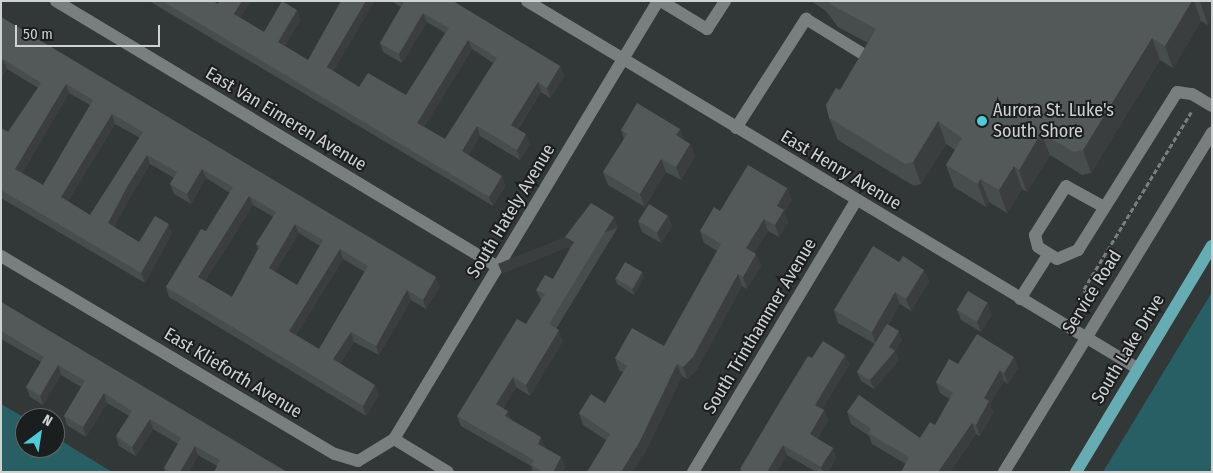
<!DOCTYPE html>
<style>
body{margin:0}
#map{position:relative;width:1213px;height:473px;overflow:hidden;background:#323737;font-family:"Fira Sans Condensed",sans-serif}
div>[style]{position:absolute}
.green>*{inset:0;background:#275f65}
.path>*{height:3px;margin-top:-1.5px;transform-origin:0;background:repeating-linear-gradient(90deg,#7a7e7e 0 5px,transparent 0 7.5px)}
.minor>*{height:12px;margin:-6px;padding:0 6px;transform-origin:6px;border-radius:6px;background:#797f7f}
.major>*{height:12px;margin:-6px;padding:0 6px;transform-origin:6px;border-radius:6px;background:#67abb3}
.wall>*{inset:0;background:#474c4d}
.shaded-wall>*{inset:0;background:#3a3e3e;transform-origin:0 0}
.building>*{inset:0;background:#535859;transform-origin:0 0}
.dots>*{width:14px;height:14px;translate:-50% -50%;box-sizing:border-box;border:2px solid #1b1e1e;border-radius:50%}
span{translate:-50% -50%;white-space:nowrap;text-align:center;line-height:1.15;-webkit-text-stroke:4px #1b1e1e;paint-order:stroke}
.poi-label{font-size:18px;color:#cfd2d3}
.left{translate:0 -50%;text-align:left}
.street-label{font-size:18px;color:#cfd2d3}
.frame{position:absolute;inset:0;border:2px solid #cfd2d3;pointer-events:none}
.north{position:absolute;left:15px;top:408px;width:50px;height:50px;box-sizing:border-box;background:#1b1e1e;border:1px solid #636666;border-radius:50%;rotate:31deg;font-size:14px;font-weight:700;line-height:20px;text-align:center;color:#cfd2d3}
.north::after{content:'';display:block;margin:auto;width:18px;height:22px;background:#52cbd8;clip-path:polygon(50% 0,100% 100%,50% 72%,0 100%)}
.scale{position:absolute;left:15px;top:25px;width:145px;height:22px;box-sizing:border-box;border:2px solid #cfd2d3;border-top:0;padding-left:6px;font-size:15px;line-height:18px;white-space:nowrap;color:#cfd2d3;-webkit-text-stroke:4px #1b1e1e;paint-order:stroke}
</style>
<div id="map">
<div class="green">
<i style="clip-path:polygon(1212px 292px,1212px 472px,1103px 472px)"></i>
<i style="clip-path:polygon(1px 404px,25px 418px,25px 448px,55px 448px,55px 437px,112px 472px,1px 472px)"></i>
</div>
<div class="path">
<i style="left:1089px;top:302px;width:14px;rotate:-111deg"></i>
<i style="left:1084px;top:289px;width:207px;rotate:-58.8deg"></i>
</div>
<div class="minor">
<i style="left:56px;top:1px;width:516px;rotate:31.04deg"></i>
<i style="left:527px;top:1px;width:712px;rotate:31.03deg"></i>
<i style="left:661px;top:1px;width:54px;rotate:31.3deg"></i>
<i style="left:707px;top:29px;width:33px;rotate:-57deg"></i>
<i style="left:736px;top:128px;width:130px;rotate:-57.3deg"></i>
<i style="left:806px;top:19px;width:79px;rotate:31.5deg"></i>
<i style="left:1104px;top:207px;width:43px;rotate:-151.1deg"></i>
<i style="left:1066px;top:186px;width:58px;rotate:122.3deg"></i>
<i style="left:1035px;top:235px;width:12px;rotate:76deg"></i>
<i style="left:1038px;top:247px;width:22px;rotate:32deg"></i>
<i style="left:1057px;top:259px;width:23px;rotate:-23deg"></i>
<i style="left:1078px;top:250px;width:186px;rotate:-57.9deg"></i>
<i style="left:1177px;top:92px;width:15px;rotate:8deg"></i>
<i style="left:1192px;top:94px;width:23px;rotate:31deg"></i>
<i style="left:1px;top:256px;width:388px;rotate:30.7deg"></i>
<i style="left:335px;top:454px;width:24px;rotate:17deg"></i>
<i style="left:358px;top:461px;width:42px;rotate:-31.4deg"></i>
<i style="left:394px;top:439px;width:63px;rotate:31.4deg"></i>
<i style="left:1020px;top:299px;width:52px;rotate:-57.5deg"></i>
<i style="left:394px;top:439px;width:511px;rotate:-58.92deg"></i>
<i style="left:693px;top:472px;width:318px;rotate:-59deg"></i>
<i style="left:1004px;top:472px;width:398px;rotate:-58.5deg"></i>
</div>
<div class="major">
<i style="left:1076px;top:472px;width:264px;rotate:-59deg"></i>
</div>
<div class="wall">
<i style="clip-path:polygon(evenodd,149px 1px,213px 1px,264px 32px,297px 10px,300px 20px,285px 46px,308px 60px,333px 71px,359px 87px,406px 95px,445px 33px,427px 22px,402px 63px,383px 52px,380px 43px,401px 7px,391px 1px,453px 1px,560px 66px,564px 76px,550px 98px,541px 92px,518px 129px,530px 144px,520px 160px,480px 136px,468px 156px,502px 176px,505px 186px,493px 206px,149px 1px,472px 49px,493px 63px,445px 139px,424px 127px,472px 49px)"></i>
<i style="clip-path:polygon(811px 1px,1212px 1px,1208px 25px,1201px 21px,1173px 68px,1160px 60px,1091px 173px,1082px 175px,1050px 155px,1027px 192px,1022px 189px,1007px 213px,989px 202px,986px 207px,954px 187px,946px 165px,955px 150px,946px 144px,921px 184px,914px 186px,838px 140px,829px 118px,840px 90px,868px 43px,838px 27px,826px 11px)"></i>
<i style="clip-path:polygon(evenodd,1px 17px,440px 286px,426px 309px,411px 300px,379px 355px,354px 342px,340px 364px,379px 395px,366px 416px,169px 297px,166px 287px,206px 231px,230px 193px,206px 178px,191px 204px,174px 194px,170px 184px,174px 178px,150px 164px,132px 194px,114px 227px,139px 242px,172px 233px,145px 283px,1px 198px,1px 128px,8px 132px,38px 88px,7px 69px,1px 78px,1px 17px,69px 93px,90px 105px,43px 185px,22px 173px,69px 93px,1px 17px,115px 124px,140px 138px,90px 215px,68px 201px,115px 124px,1px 17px,253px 205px,273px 217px,256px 244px,258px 249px,232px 297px,205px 281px,253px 205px,1px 17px,299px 233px,320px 246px,297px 285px,275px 272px,299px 233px,1px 17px,343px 259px,365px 272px,319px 349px,296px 335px,343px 259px)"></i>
<i style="clip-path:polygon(680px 129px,684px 140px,690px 144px,695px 157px,681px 180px,666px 172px,645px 207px,608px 185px,603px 172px,624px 139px,621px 130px)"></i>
<i style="clip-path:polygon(787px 188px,792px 200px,784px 212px,788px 222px,779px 237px,768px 231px,754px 253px,761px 266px,747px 289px,742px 286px,697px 369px,687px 379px,682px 376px,644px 455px,606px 440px,583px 425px,579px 413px,605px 403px,623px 372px,619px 370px,615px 358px,664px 346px,717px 251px,704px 243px,700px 231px,720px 211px)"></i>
<i style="clip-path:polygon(668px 216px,672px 226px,661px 243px,642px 232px,638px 221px)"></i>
<i style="clip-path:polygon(618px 227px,556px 329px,563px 341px,530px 396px,516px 387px,503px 408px,511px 420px,545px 448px,561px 457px,565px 467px,562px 472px,533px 472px,531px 466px,461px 426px,457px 416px,526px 324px,541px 300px,536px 290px,553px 279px,570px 248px,569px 247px,565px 237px)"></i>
<i style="clip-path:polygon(899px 262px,924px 270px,929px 282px,911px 311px,900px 304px,888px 325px,902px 340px,895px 351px,899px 360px,874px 389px,861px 381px,857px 372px,875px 344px,838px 323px,834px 310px)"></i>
<i style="clip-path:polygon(642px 272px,644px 277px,634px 295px,617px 284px,615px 278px)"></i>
<i style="clip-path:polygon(1px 302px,287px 472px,217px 466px,198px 455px,189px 472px,165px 472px,164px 468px,178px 444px,153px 429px,136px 456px,119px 446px,116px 436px,129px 416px,107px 403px,86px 437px,67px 425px,64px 416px,81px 387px,61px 375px,43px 405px,30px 397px,26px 387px,41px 362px,1px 339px)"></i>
<i style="clip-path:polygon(957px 310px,992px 314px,981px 332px,961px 320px)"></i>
<i style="clip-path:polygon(845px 355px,849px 365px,822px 409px,824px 410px,828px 420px,817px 439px,833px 448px,836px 458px,828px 472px,816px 472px,787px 455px,777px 472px,741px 472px,740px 469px,812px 358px)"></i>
<i style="clip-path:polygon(1014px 357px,1018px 368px,1008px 384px,1004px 381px,990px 404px,993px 413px,980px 436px,976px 434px,950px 472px,901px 472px,906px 464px,872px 444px,869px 436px,851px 424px,847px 412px,920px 438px,935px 425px,950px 399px,940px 393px,936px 382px,958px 364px)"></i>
</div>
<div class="shaded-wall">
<i style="clip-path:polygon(242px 1px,251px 1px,237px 24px,234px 14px)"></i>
<i style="clip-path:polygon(366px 1px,375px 1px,330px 77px,327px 67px)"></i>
<i style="clip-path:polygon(1192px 1px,1194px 1px,1201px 21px,1173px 68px,1165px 46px)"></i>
<i style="clip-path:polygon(1200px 1px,1212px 1px,1212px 14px,1208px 25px)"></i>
<i style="clip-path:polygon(297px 10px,300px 20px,281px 52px,278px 42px)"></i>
<i style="clip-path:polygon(423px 13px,427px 22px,402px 63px,399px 54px)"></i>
<i style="clip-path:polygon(1152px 38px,1160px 60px,1091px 173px,1083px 150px)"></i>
<i style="clip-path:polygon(468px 40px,472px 49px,421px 133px,417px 123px)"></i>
<i style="clip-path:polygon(3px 59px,7px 69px,1px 78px,1px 63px)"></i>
<i style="clip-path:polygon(560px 66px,564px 76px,550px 98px,547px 88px)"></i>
<i style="clip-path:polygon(538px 82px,541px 92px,514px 134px,511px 125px)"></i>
<i style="clip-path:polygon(66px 84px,69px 93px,19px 179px,15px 169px)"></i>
<i style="clip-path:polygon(112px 114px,115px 124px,65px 207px,61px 197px)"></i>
<i style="clip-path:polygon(938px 121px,946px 144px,921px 184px,913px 162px)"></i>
<i style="clip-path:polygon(477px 126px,480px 136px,465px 161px,462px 151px)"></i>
<i style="clip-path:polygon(680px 129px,685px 142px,676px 135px)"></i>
<i style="clip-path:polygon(1041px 133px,1050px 155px,1027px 192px,1019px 170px)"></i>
<i style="clip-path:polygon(526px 134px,530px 144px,520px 160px,517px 150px)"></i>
<i style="clip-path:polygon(690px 144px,695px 157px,681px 180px,676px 167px)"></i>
<i style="clip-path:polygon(147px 155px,150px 164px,132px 194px,111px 233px,108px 223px,128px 185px)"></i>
<i style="clip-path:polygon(661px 159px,666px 172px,645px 207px,640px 194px)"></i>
<i style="clip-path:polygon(1014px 166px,1022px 189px,1007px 213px,999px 190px)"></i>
<i style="clip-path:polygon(202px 169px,206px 178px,191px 204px,187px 194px)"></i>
<i style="clip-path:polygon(502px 176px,505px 186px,493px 206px,489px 197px)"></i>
<i style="clip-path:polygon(980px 179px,989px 202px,986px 207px,978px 184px)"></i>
<i style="clip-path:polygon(787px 188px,792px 200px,784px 212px,788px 222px,779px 237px,775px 225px,777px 206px)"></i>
<i style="clip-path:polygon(249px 196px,253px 205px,201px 287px,198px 277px)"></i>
<i style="clip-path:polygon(668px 216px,672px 226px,661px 243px,657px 233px)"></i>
<i style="left:614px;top:217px;width:11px;height:125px;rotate:68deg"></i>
<i style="clip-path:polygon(764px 219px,768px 231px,750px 260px,746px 248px)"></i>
<i style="clip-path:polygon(169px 224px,172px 233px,145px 283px,141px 273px)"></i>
<i style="clip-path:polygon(295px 224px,299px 233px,272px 277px,269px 268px)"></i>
<i style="clip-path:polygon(340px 249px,343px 259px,293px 341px,289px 331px)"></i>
<i style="clip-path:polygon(756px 254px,761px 266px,747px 289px,743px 277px)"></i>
<i style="clip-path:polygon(924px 270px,929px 282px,911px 311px,906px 299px)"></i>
<i style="clip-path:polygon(642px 272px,644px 277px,634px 295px,632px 289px)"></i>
<i style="clip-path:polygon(738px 274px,742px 286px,697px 369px,687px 379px,683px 367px)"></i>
<i style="clip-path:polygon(436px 277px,440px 286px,426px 309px,423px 300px)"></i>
<i style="clip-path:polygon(407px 290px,411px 300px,379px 355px,376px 346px)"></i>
<i style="clip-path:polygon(895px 292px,900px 304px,876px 345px,872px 332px)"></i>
<i style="clip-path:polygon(988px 303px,992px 314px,981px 332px,977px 322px)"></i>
<i style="clip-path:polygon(559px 330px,563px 341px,530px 396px,526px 385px)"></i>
<i style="clip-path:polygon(899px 331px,902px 340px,895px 351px,899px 360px,874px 389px,870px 380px)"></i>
<i style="clip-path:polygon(351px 332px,354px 342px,337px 369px,333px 359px)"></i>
<i style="clip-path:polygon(845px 355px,849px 365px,819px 415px,815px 405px)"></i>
<i style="clip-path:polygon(1014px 357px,1018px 368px,1008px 384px,1004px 373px)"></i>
<i style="clip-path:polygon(677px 364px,682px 376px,644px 455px,633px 472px,621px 472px)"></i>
<i style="clip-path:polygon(58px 365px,61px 375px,43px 405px,40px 396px)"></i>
<i style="clip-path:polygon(1000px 370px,1004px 381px,990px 404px,993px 413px,980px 436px,976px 425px,984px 398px)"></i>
<i style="clip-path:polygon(513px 377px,516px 387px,500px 414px,496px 404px)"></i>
<i style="clip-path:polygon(375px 385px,379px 395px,366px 416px,363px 406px)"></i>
<i style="clip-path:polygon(104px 393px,107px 403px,86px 437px,83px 427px)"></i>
<i style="clip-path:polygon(824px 410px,828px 420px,814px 444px,810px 434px)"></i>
<i style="clip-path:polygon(508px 411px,512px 421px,505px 416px)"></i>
<i style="clip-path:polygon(150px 419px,153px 429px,136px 456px,132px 447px)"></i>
<i style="clip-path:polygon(972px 423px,976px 434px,950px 472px,938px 472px)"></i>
<i style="clip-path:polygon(541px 437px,545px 447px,541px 454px,538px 444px)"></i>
<i style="clip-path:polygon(783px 445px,787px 455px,777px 472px,767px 472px)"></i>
<i style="clip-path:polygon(195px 446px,198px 455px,189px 472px,180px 472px)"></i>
<i style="clip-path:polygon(833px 448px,836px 458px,828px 472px,823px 472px,821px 467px)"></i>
<i style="clip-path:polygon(561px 457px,565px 467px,562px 472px,553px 472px)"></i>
</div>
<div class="building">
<i style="clip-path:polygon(evenodd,162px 1px,213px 1px,218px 4px,219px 1px,242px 1px,234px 14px,264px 32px,282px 1px,297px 10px,278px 42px,308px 60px,341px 1px,366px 1px,327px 67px,359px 87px,368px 73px,406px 95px,449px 28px,423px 13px,399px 54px,380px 43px,404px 2px,404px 1px,453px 1px,560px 66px,547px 88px,538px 82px,511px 125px,526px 134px,517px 150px,477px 126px,462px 151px,502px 176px,489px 197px,162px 1px,468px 40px,497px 58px,445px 139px,417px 123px,468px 40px)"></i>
<i style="clip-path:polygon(828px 1px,1192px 1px,1165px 46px,1152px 38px,1083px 150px,1074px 152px,1041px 133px,1019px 170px,1014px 166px,999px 190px,980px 179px,978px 184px,946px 165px,962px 138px,938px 121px,913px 162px,905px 164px,829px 118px,826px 105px,836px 88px,840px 90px,876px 29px,830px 4px)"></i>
<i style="clip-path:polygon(evenodd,1px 17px,436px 277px,423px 300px,407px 290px,376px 346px,351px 332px,333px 359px,375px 385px,363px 406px,166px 287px,201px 229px,206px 231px,233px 187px,202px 169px,187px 194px,170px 184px,177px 172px,147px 155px,128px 185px,108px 223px,139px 242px,155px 216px,169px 224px,141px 273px,1px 190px,1px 128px,8px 132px,41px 83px,3px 59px,1px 63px,1px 17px,66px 84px,93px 100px,43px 185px,15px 169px,66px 84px,1px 17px,112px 114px,143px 132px,90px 215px,61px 197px,112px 114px,1px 17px,249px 196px,276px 212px,256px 244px,260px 246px,232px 297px,198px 277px,249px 196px,1px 17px,295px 224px,323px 240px,297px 285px,269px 268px,295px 224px,1px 17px,340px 249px,368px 266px,319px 349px,289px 331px,340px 249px)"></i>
<i style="clip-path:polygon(637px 103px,680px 129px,676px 135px,690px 144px,676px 167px,661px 159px,640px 194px,603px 172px,627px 134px,621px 130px)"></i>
<i style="clip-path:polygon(748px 165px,787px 188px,777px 206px,784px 210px,775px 225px,764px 219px,746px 248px,756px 254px,743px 277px,738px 274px,693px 357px,683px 367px,677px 364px,639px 443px,621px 472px,587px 472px,610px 434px,579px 413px,591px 394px,605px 403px,627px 366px,615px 358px,632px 328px,664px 346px,721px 244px,700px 231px,714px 207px,720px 211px)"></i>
<i style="clip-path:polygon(591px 203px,614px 217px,549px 324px,559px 330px,526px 385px,513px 377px,496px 404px,508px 411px,505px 416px,541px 437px,538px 444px,561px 457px,553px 472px,543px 472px,531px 465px,534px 460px,457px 416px,517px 319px,526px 324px,545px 294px,536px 290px,545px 275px,553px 279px,574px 242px,565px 237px)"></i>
<i style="left:649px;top:204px;width:22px;height:20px;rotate:32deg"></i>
<i style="clip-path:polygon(873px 246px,899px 262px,903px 256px,924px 270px,906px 299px,895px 292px,872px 332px,834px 310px)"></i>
<i style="left:625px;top:262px;width:20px;height:19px;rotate:30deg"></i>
<i style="left:968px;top:291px;width:23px;height:22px;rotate:31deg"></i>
<i style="clip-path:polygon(1px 302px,287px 472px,214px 472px,220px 460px,195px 446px,180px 472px,171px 472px,164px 468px,181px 438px,150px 419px,132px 447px,116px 436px,132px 411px,104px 393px,83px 427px,64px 416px,85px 381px,58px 365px,40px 396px,26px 387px,44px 357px,1px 331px)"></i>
<i style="clip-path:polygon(887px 324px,899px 331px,889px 347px,895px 351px,870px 380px,857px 372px)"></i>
<i style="clip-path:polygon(977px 334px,1014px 357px,1004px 373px,1000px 370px,984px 398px,989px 401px,976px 425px,972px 423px,938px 472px,901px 472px,909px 457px,868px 433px,871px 429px,847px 412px,859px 395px,920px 438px,930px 422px,935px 425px,953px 393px,936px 382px,949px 359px,958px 364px)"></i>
<i style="clip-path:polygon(823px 341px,845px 355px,815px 405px,824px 410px,810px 434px,833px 448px,821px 467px,783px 445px,767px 472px,744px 472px,740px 469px,778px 405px,808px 356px,812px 358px)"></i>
</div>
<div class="dots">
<i style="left:982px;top:121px;background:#52cbd8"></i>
</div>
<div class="poi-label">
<span class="left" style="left:993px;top:121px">Aurora St. Luke's<br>South Shore</span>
</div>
<div class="street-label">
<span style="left:286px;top:119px;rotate:31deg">East Van Eimeren Avenue</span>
<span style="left:841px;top:170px;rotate:31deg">East Henry Avenue</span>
<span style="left:511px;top:211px;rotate:-59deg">South Hately Avenue</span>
<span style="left:1092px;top:292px;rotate:-58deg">Service Road</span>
<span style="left:760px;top:326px;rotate:-59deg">South Trinthammer Avenue</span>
<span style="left:1128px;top:349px;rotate:-59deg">South Lake Drive</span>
<span style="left:233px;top:373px;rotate:31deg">East Klieforth Avenue</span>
</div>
<div class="frame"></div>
<div class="north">N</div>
<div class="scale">50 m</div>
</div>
